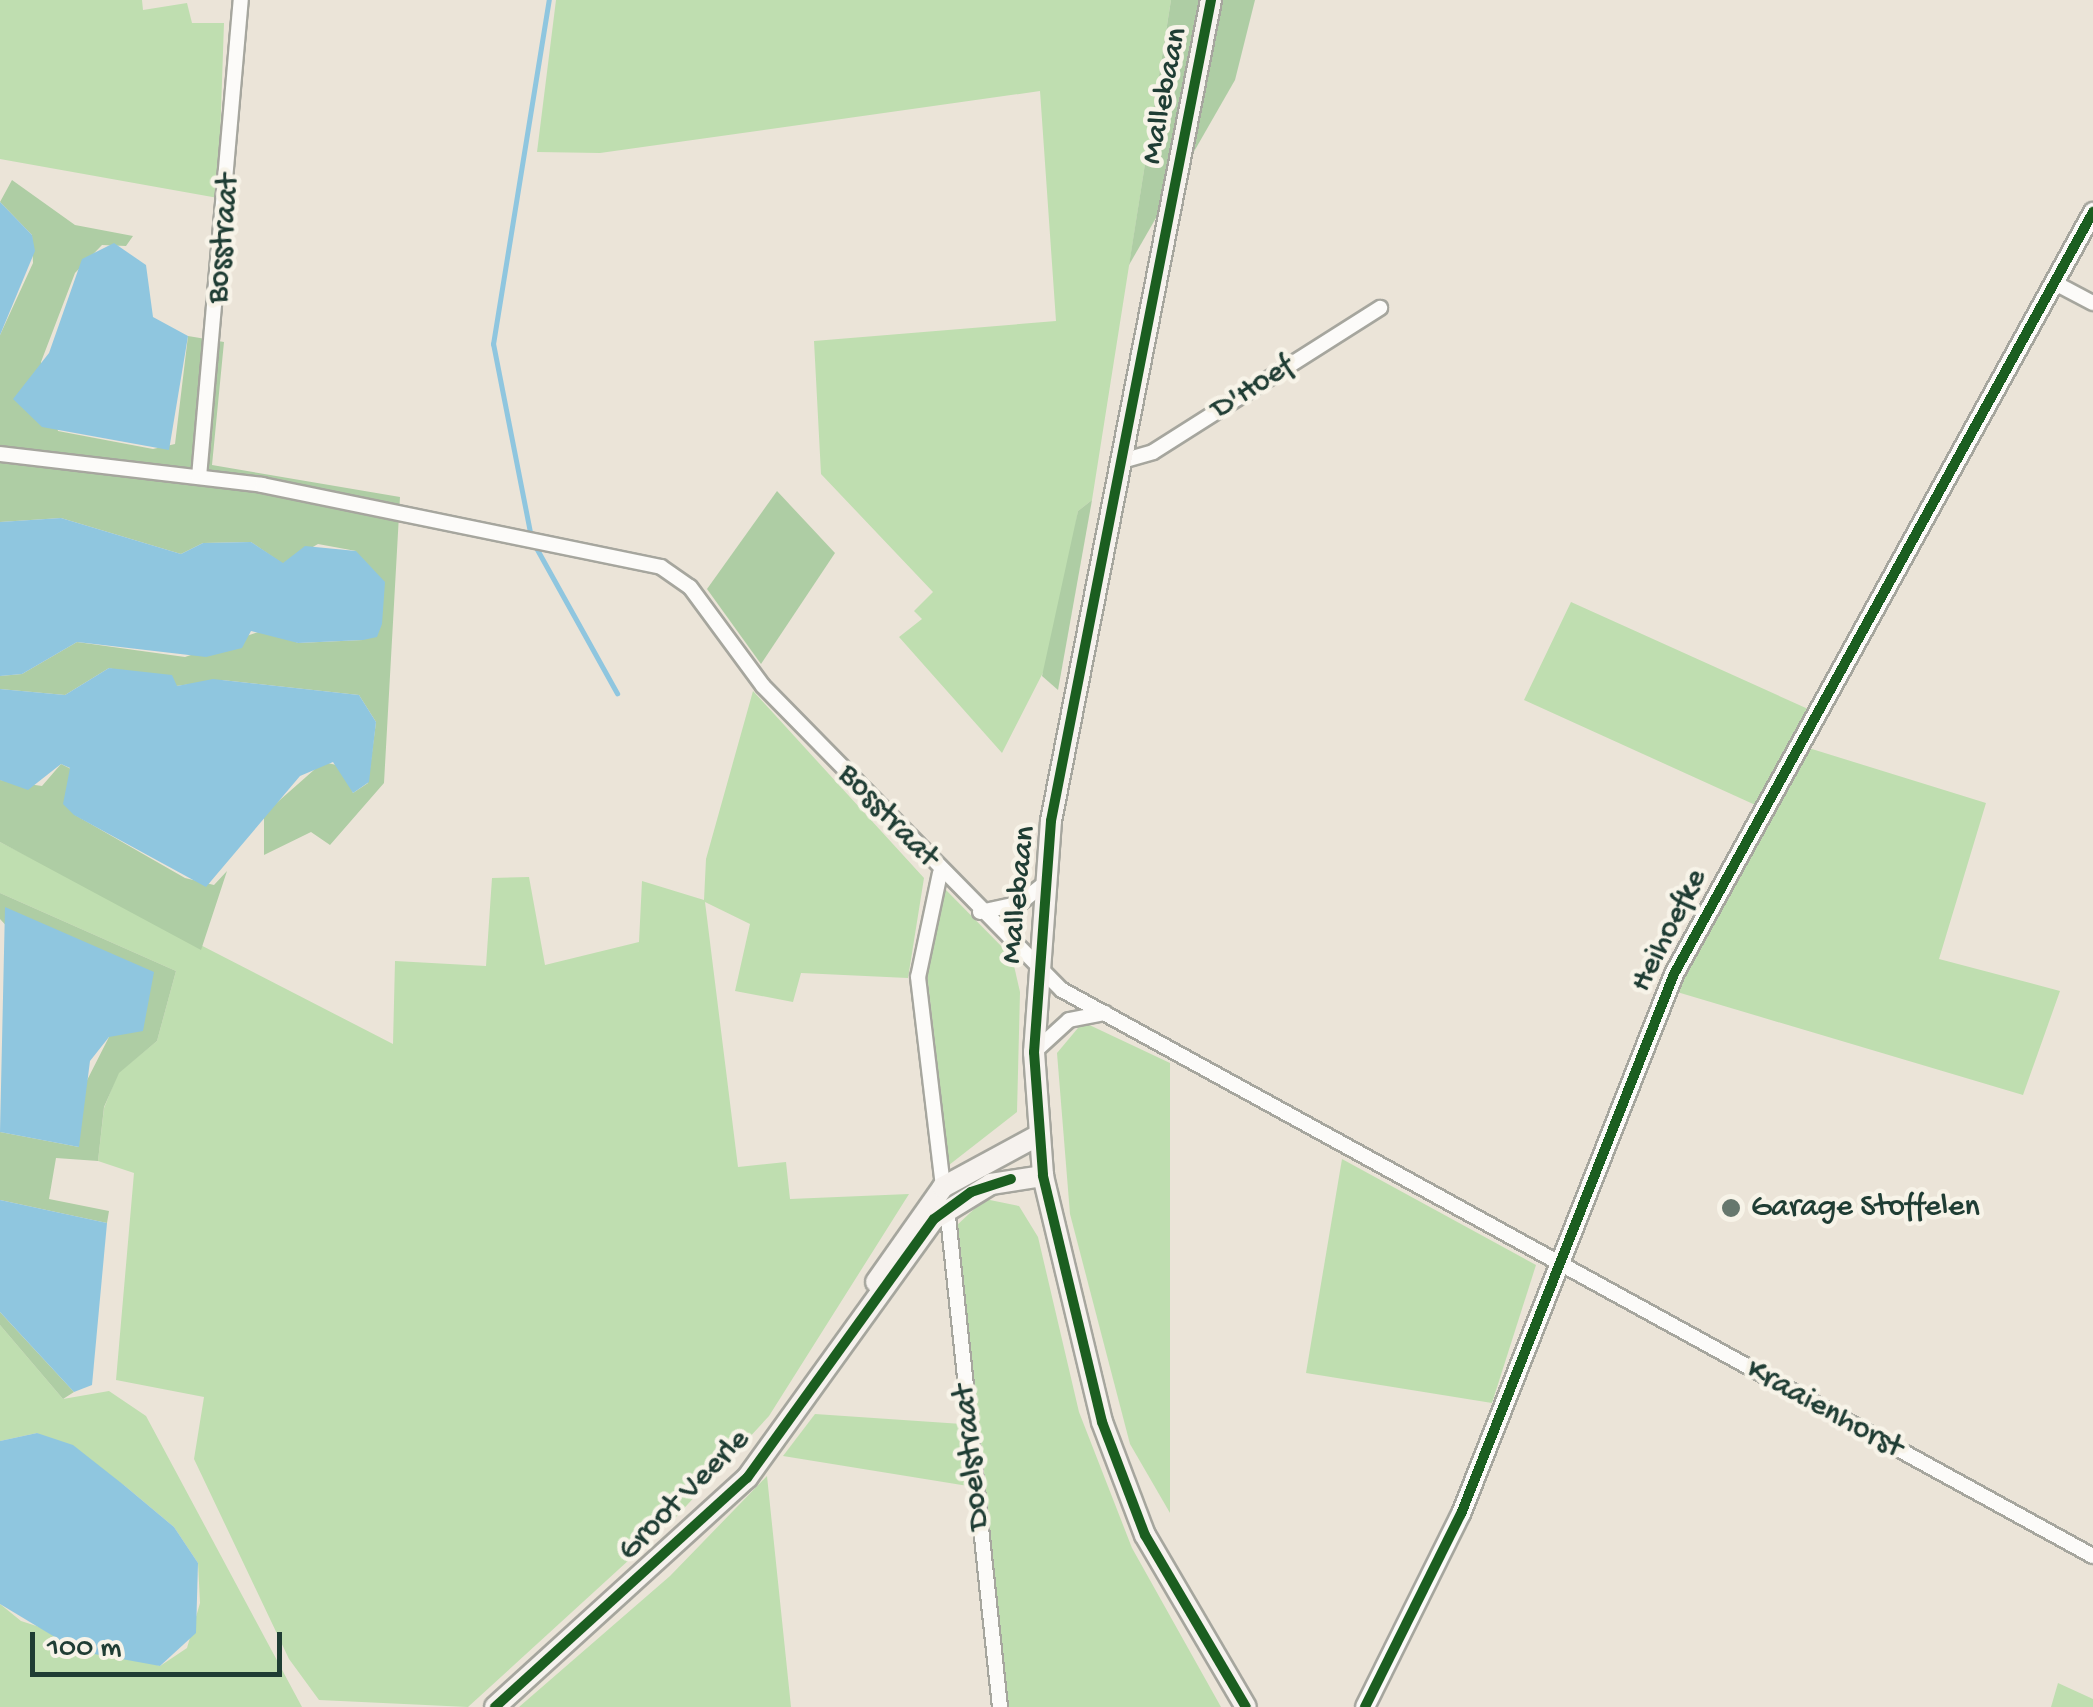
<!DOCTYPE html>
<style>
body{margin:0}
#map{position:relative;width:2093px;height:1707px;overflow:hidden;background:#ebe4d8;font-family:"Gochi Hand",sans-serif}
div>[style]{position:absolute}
.green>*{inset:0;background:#bfdeb0}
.forest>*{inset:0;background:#aecda4}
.water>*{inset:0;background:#8fc6df}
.stream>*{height:5px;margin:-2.5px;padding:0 2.5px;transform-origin:2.5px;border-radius:2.5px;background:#8fc6df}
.roads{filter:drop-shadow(2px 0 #a6a69e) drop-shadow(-2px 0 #a6a69e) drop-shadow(0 2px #a6a69e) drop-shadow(0 -2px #a6a69e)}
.minor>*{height:14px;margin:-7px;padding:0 7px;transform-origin:7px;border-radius:7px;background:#fcfbf9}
.tertiary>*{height:18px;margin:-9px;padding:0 9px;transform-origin:9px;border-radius:9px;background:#fcfbf9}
.secondary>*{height:20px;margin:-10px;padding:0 10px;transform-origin:10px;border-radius:10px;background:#f6f2ee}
.cycleway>*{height:10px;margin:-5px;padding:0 5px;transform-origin:5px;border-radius:5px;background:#1b5e20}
.dots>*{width:28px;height:28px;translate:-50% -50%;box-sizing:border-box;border:5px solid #f7f3e8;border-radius:50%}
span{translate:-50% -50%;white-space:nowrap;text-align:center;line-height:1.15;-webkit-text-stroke:9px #f7f3e8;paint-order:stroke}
.street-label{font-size:32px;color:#1f3d34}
.poi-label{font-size:32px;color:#1f3d34}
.left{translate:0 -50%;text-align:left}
.scale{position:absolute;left:30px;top:1632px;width:252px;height:45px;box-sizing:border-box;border:5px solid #1f3d34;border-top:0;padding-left:12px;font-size:30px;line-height:35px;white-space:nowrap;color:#1f3d34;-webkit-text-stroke:8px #f7f3e8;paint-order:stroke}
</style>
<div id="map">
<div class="green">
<i style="clip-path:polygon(0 0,142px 0,143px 10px,187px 3px,192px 23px,224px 23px,218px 198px,0 159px)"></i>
<i style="clip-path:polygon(556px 0,1171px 0,1092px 500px,1078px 511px,1054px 651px,1002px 753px,899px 637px,922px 619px,914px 611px,933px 592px,821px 474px,814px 341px,1056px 321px,1040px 91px,600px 153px,537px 152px)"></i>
<i style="clip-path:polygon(1571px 602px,1817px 713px,1799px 745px,1986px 803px,1939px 959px,2060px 991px,2023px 1095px,1667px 989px,1762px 808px,1524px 700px)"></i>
<i style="clip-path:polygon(753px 691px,924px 878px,908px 978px,801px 973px,793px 1002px,735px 991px,750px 924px,705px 902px,738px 1167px,786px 1162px,790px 1199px,909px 1194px,769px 1416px,676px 1517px,468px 1707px,319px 1700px,289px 1659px,194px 1459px,204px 1397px,116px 1380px,134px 1173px,98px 1161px,104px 1108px,118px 1073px,157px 1041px,176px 971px,0 893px,0 842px,393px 1044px,395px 961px,486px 966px,492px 878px,529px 877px,545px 965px,639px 942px,642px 881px,704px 900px,706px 859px)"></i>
<i style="clip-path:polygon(944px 888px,1012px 957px,1020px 992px,1017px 1112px,949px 1165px,927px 974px)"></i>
<i style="clip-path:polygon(1083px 1022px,1170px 1063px,1170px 1513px,1130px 1444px,1070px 1214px,1057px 1053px)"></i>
<i style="clip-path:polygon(1342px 1159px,1536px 1265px,1492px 1403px,1306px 1373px)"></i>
<i style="clip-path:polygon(985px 1199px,1019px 1206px,1038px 1237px,1079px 1412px,1132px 1548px,1221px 1707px,1009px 1707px,956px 1226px)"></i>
<i style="clip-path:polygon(0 1325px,63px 1399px,109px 1391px,146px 1416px,302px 1707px,0 1707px,0 1604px,21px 1621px,160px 1666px,187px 1648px,200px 1603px,198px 1563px,174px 1527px,125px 1486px,37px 1433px,0 1441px)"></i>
<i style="clip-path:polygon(815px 1414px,962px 1424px,968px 1486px,783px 1456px)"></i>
<i style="clip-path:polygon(767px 1476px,791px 1707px,519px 1707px,670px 1576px)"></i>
<i style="clip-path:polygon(2058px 1683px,2093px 1699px,2093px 1707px,2051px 1707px)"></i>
</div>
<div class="forest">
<i style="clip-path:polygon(1171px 0,1255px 0,1235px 80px,1129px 265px)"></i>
<i style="clip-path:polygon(12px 180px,75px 225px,133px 236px,126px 246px,102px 245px,75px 273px,41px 362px,58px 431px,153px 449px,175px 444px,188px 336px,224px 342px,212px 465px,400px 497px,384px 783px,330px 845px,311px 832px,264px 855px,264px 814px,323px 762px,341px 766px,353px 793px,368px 783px,376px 722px,359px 695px,222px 680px,176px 686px,109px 668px,65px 695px,0 689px,0 676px,22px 674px,77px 642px,185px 657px,267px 629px,298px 643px,363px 640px,356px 551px,318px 544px,283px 564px,251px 542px,203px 543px,181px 554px,61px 518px,0 522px,0 335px,33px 263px,32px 235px,0 202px)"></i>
<i style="clip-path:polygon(777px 491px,835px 553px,761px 664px,707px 589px)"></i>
<i style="clip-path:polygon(1092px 500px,1058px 690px,1042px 676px,1078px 511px)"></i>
<i style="clip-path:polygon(61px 764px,71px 769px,75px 815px,185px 878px,214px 885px,227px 871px,201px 950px,0 842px,0 780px,42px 786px)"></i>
<i style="clip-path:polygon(0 893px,176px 971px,157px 1041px,119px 1073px,104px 1107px,98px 1161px,56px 1158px,49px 1199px,109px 1211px,107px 1223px,0 1200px,0 1132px,79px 1147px,80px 1094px,109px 1037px,0 919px)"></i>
<i style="clip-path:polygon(0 1312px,11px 1324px,74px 1392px,63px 1399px,0 1325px)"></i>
</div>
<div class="water">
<i style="clip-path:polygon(0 202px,32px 235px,35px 251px,0 335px)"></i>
<i style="clip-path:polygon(114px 243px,146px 265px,153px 317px,188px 336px,169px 450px,42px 427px,13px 399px,49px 353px,82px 259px)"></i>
<i style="clip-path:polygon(61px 518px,181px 554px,203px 543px,251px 542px,283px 563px,305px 546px,356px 551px,385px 582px,382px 624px,377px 637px,363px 640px,298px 643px,251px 631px,242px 648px,206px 657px,77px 642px,22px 674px,0 676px,0 522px)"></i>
<i style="clip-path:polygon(109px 668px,172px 675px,177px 686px,213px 679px,359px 695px,376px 722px,369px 782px,353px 793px,333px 762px,300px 776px,206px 887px,74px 815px,63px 804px,70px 768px,61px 764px,28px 790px,0 780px,0 689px,65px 695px)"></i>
<i style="clip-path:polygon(5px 907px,154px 972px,143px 1031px,109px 1037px,90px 1061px,79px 1147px,0 1132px)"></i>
<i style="clip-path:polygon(0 1200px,107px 1223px,92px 1385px,74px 1392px,0 1312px)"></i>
<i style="clip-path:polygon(37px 1433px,73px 1445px,125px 1486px,174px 1527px,198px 1563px,196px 1633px,160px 1666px,78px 1651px,0 1604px,0 1441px)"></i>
</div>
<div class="stream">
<i style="left:530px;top:532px;width:192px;rotate:-101.1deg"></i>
<i style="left:493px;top:344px;width:349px;rotate:-80.8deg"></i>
<i style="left:534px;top:544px;width:171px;rotate:60.9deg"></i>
</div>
<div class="roads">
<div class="minor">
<i style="left:2055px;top:283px;width:43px;rotate:27.8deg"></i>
<i style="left:0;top:454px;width:264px;rotate:6.7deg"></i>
<i style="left:262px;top:485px;width:407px;rotate:11.6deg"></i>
<i style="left:661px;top:567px;width:35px;rotate:35deg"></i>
<i style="left:690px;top:587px;width:123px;rotate:53.6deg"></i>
<i style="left:763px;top:686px;width:426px;rotate:45.5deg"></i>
<i style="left:1062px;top:990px;width:1176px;rotate:28.77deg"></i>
<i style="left:1122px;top:461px;width:32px;rotate:-16deg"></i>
<i style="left:1153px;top:452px;width:269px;rotate:-32.4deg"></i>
<i style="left:199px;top:477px;width:479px;rotate:-85deg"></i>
<i style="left:940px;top:873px;width:106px;rotate:101.9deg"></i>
<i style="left:918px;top:977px;width:211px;rotate:83.2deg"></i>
<i style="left:980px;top:912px;width:40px;rotate:-12deg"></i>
<i style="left:1019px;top:904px;width:28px;rotate:-39deg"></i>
<i style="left:1034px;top:1052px;width:47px;rotate:-42.4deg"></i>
<i style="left:1069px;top:1020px;width:37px;rotate:-11deg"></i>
<i style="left:947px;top:1207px;width:503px;rotate:83.95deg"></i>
</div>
<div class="tertiary">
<i style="left:1365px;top:1707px;width:216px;rotate:-63.6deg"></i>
<i style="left:1461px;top:1514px;width:580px;rotate:-68.47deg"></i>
<i style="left:1674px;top:974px;width:870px;rotate:-61.19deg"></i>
</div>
<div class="secondary">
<i style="left:1211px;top:0;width:836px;rotate:101.03deg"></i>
<i style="left:1051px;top:821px;width:232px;rotate:94.2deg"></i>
<i style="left:1034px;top:1052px;width:124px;rotate:85.8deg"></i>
<i style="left:1043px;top:1176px;width:253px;rotate:76.5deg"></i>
<i style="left:1102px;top:1422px;width:121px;rotate:69.2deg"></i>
<i style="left:1145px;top:1535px;width:199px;rotate:59.6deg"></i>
<i style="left:876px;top:1282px;width:116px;rotate:-54.8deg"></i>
<i style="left:943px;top:1187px;width:107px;rotate:-28.5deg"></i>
<i style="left:495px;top:1707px;width:341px;rotate:-42.3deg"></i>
<i style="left:747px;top:1478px;width:319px;rotate:-54.2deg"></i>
<i style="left:934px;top:1219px;width:67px;rotate:-31.6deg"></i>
<i style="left:991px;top:1184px;width:53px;rotate:-8.7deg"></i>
</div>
</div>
<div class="cycleway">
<i style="left:1211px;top:0;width:836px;rotate:101.03deg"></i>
<i style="left:1051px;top:821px;width:232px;rotate:94.2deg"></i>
<i style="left:1034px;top:1052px;width:124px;rotate:85.8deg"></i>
<i style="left:1043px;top:1176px;width:253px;rotate:76.5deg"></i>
<i style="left:1102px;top:1422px;width:121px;rotate:69.2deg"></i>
<i style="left:1145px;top:1535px;width:199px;rotate:59.6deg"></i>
<i style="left:495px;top:1707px;width:341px;rotate:-42.3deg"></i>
<i style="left:747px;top:1478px;width:319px;rotate:-54.2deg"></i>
<i style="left:934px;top:1219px;width:46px;rotate:-36.1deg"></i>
<i style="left:971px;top:1192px;width:42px;rotate:-18deg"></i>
<i style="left:1365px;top:1707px;width:216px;rotate:-63.6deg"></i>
<i style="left:1461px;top:1514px;width:580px;rotate:-68.47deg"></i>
<i style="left:1674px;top:974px;width:870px;rotate:-61.19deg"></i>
</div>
<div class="dots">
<i style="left:1731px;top:1208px;background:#66776d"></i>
</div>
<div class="street-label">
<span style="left:1166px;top:96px;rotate:-79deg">Mallebaan</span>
<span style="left:225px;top:239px;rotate:-85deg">Bosstraat</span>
<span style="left:1253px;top:389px;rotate:-32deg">D'Hoef</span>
<span style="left:887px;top:817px;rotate:46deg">Bosstraat</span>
<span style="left:1020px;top:895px;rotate:-84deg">Mallebaan</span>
<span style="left:1670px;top:931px;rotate:-63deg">Heihoefke</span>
<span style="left:1824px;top:1410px;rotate:29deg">Kraaienhorst</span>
<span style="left:973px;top:1457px;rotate:-96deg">Doelstraat</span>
<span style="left:685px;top:1496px;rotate:-45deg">Groot Veerle</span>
</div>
<div class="poi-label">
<span class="left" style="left:1751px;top:1208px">Garage Stoffelen</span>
</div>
<div class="scale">100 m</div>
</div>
